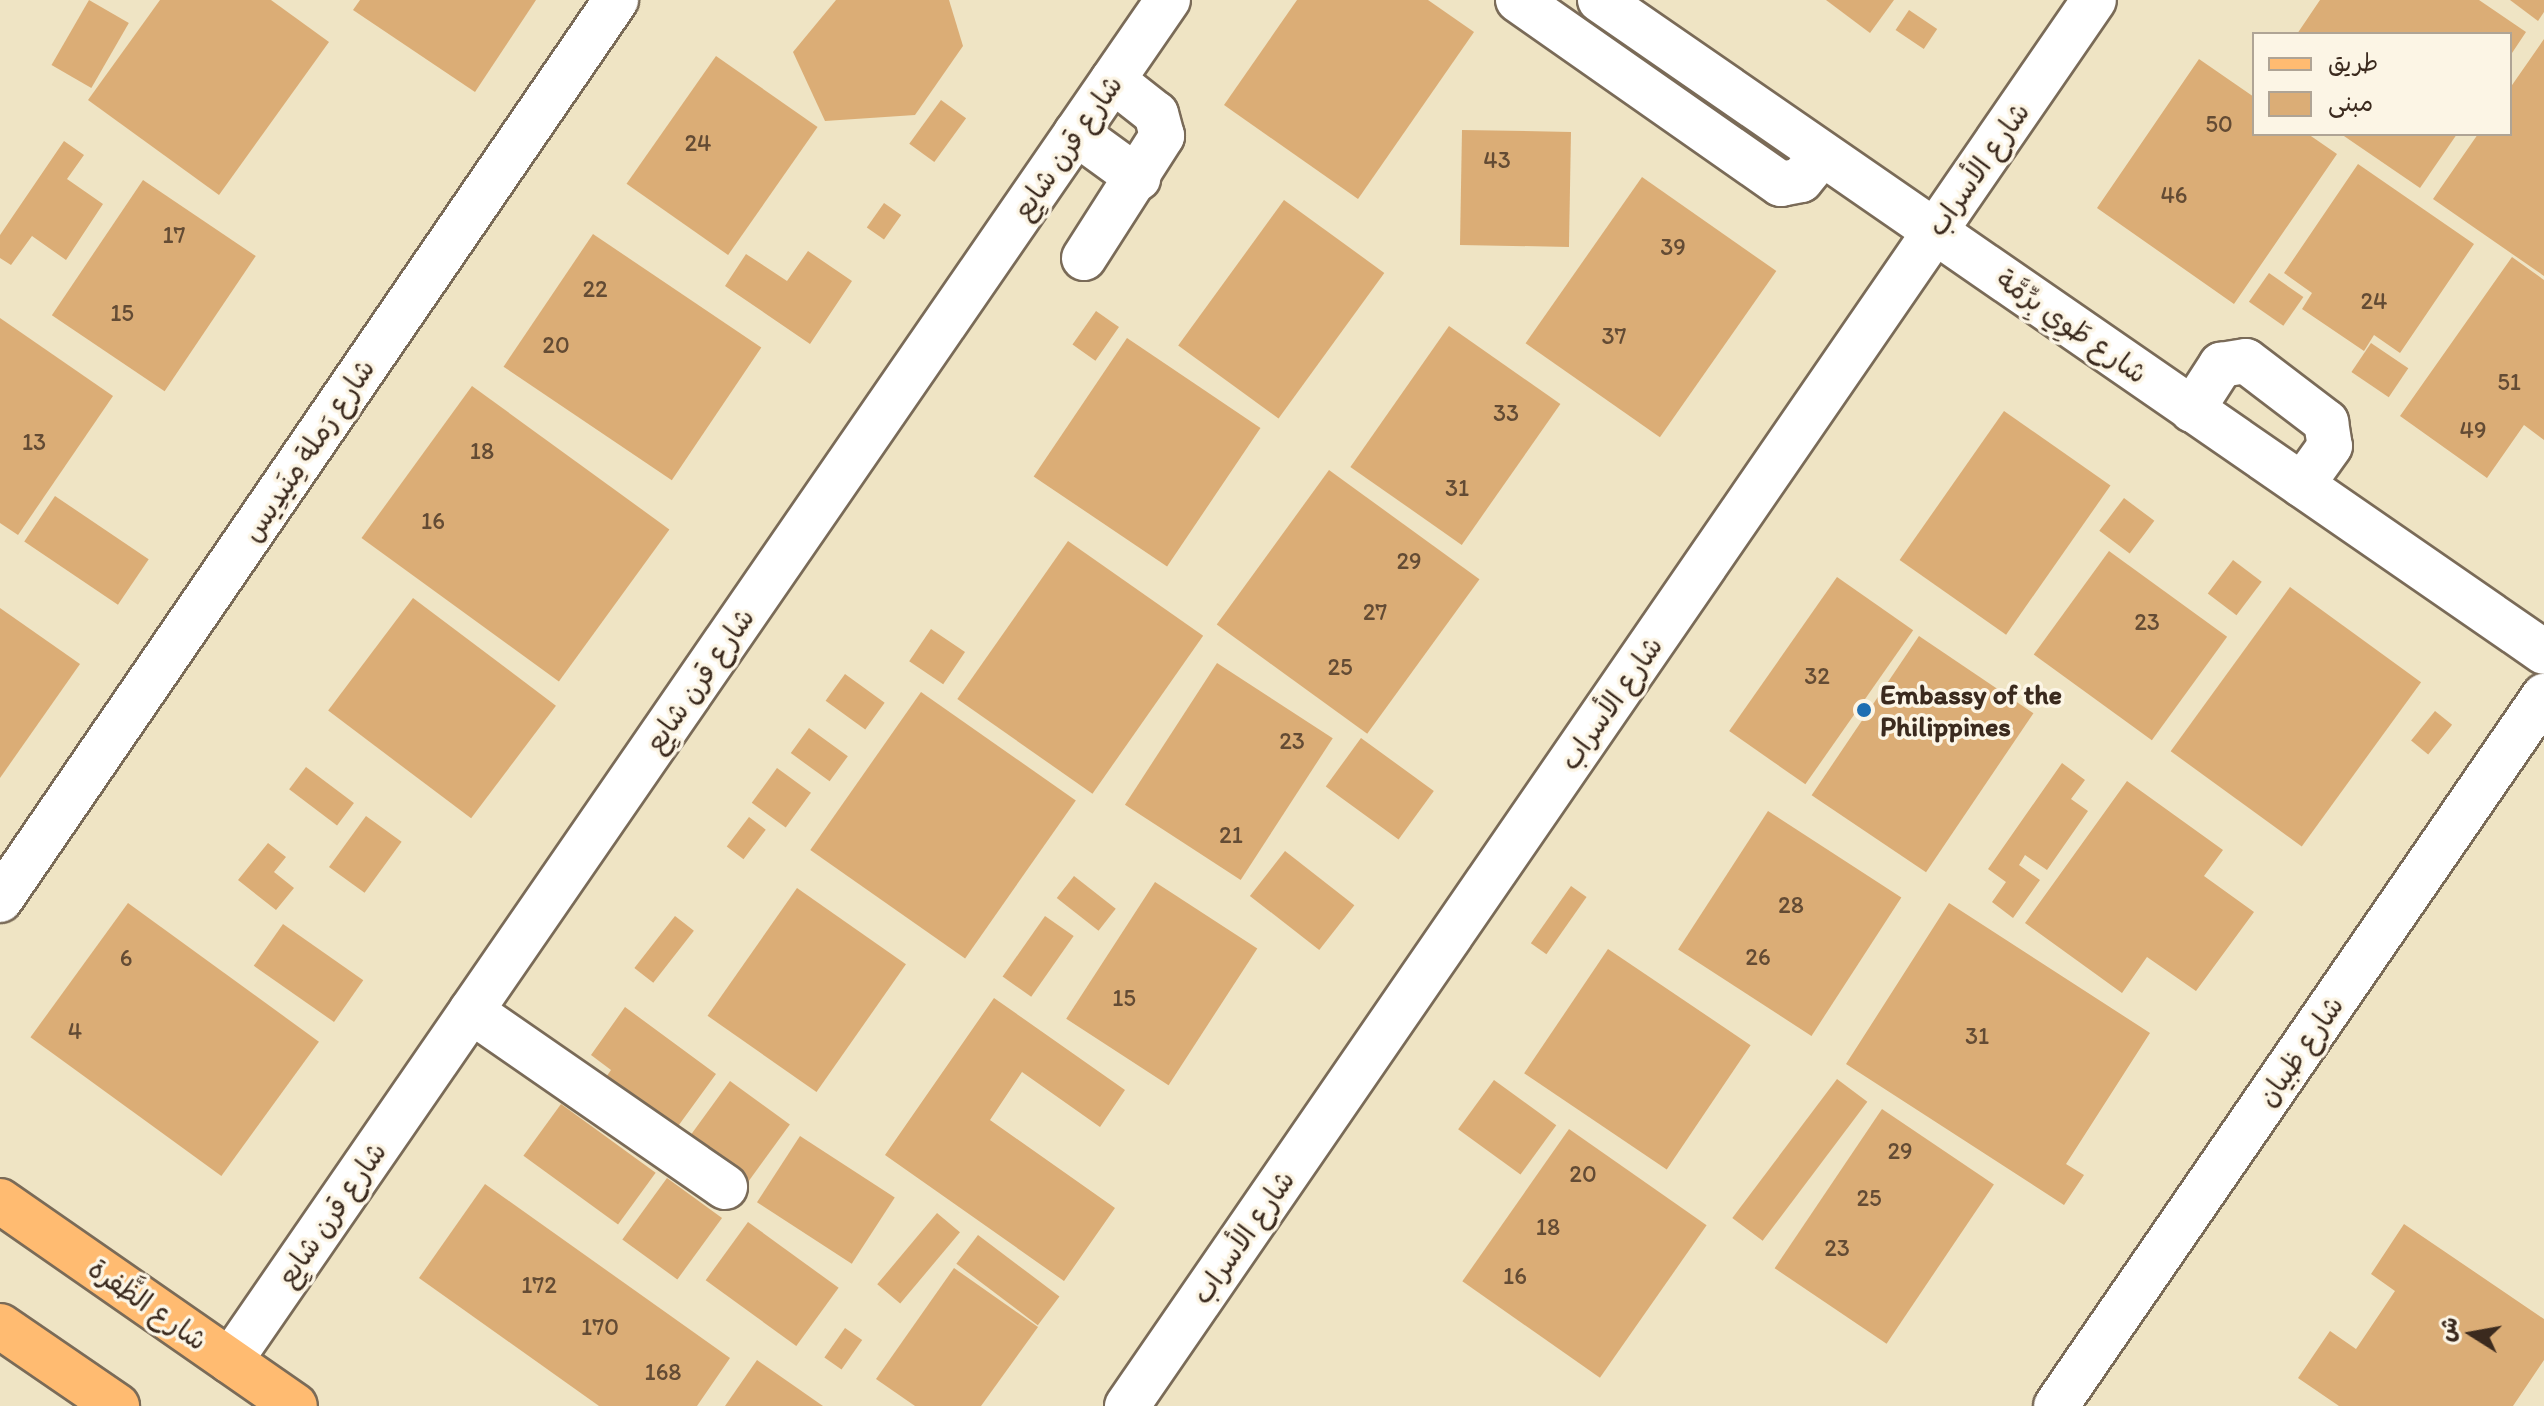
<!DOCTYPE html>
<meta charset="utf-8">
<style>
body{margin:0}
#map{position:relative;width:2544px;height:1406px;overflow:hidden;background:#efe4c4;font-family:Itim,"Playpen Sans Arabic",sans-serif}
div>[style]{position:absolute}
.building>*{inset:0;background:#dbad76;transform-origin:0 0}
.roads{filter:drop-shadow(2px 0 #7a6b58) drop-shadow(-2px 0 #7a6b58) drop-shadow(0 2px #7a6b58) drop-shadow(0 -2px #7a6b58)}
.minor>*{height:44px;margin:-22px;padding:0 22px;transform-origin:22px;border-radius:22px;background:#fff}
.major>*{height:44px;margin:-22px;padding:0 22px;transform-origin:22px;border-radius:22px;background:#ffbb71}
.dots>*{width:22px;height:22px;translate:-50% -50%;box-sizing:border-box;border:4px solid #fcf5e5;border-radius:50%}
span{translate:-50% -50%;white-space:nowrap;text-align:center;line-height:1.15;-webkit-text-stroke:7px #fcf5e5;paint-order:stroke}
.number-label{font-size:24px;color:#634b34}
.number-label span{-webkit-text-stroke-width:0}
.street-label{font-size:28px;color:#3b2a1e}
.poi-label{font-size:28px;color:#3b2a1e;font-weight:700}
.left{translate:0 -50%;text-align:left}
.legend{position:absolute;left:2252px;top:32px;width:260px;height:104px;box-sizing:border-box;background:#fcf5e5;border:2px solid #afa495;margin:0;padding:10px 14px;list-style:none;font-size:24px;color:#3b2a1e}
.legend li{display:flex;align-items:center;gap:16px;height:40px}
.legend b{width:40px;border:2px solid #afa495}
.north{position:absolute;left:2432px;top:1294px;width:80px;height:80px;-webkit-text-stroke:6px #fcf5e5;paint-order:stroke;rotate:281deg;font-size:22px;font-weight:700;line-height:32px;text-align:center;color:#3b2a1e}
.north::after{content:'';display:block;margin:auto;width:28px;height:36px;background:#3b2a1e;clip-path:polygon(50% 0,100% 100%,50% 72%,0 100%)}
</style>
<div id="map">
<div class="building">
<i style="left:89px;top:0;width:46px;height:75px;rotate:30deg"></i>
<i style="clip-path:polygon(160px 0,271px 0,329px 42px,219px 195px,88px 100px)"></i>
<i style="clip-path:polygon(360px 0,536px 0,475px 92px,353px 10px)"></i>
<i style="clip-path:polygon(836px 0,949px 0,963px 46px,915px 115px,825px 121px,793px 52px)"></i>
<i style="clip-path:polygon(1297px 0,1428px 0,1474px 32px,1358px 199px,1224px 105px)"></i>
<i style="clip-path:polygon(1826px 0,1894px 0,1870px 33px)"></i>
<i style="clip-path:polygon(2320px 0,2479px 0,2526px 32px,2510px 56px,2510px 34px,2297px 34px)"></i>
<i style="clip-path:polygon(2510px 0,2544px 0,2544px 12px,2538px 21px)"></i>
<i style="left:1909px;top:10px;width:34px;height:24px;rotate:34deg"></i>
<i style="clip-path:polygon(2544px 39px,2544px 276px,2433px 199px,2478px 134px,2510px 134px,2510px 88px)"></i>
<i style="left:716px;top:56px;width:124px;height:156px;rotate:35deg"></i>
<i style="clip-path:polygon(2199px 59px,2254px 97px,2254px 134px,2308px 134px,2337px 154px,2234px 304px,2097px 208px)"></i>
<i style="left:941px;top:100px;width:31px;height:54px;rotate:36deg"></i>
<i style="left:1462px;top:130px;width:109px;height:115px;rotate:1deg"></i>
<i style="clip-path:polygon(2341px 134px,2457px 134px,2420px 188px)"></i>
<i style="clip-path:polygon(64px 141px,84px 155px,67px 179px,103px 204px,66px 260px,32px 236px,11px 265px,0 258px,0 235px)"></i>
<i style="clip-path:polygon(2358px 164px,2474px 244px,2400px 353px,2374px 335px,2364px 351px,2302px 309px,2312px 293px,2284px 273px)"></i>
<i style="left:1642px;top:177px;width:164px;height:203px;rotate:35deg"></i>
<i style="left:143px;top:180px;width:136px;height:163px;rotate:34deg"></i>
<i style="left:1284px;top:200px;width:124px;height:180px;rotate:36deg"></i>
<i style="left:884px;top:203px;width:21px;height:30px;rotate:35deg"></i>
<i style="left:593px;top:234px;width:203px;height:160px;rotate:34deg"></i>
<i style="clip-path:polygon(808px 251px,852px 281px,810px 344px,725px 286px,746px 254px,787px 281px)"></i>
<i style="clip-path:polygon(2512px 257px,2544px 280px,2544px 440px,2524px 425px,2487px 478px,2400px 416px)"></i>
<i style="left:2269px;top:273px;width:42px;height:35px;rotate:35deg"></i>
<i style="left:1096px;top:311px;width:28px;height:41px;rotate:35deg"></i>
<i style="clip-path:polygon(0 318px,113px 396px,18px 535px,0 523px)"></i>
<i style="left:1449px;top:326px;width:136px;height:172px;rotate:35deg"></i>
<i style="left:1127px;top:338px;width:161px;height:167px;rotate:34deg"></i>
<i style="left:2371px;top:343px;width:45px;height:35px;rotate:34deg"></i>
<i style="left:472px;top:386px;width:244px;height:188px;rotate:36deg"></i>
<i style="left:2004px;top:411px;width:130px;height:182px;rotate:35deg"></i>
<i style="left:1329px;top:470px;width:186px;height:191px;rotate:36deg"></i>
<i style="left:55px;top:496px;width:113px;height:55px;rotate:34deg"></i>
<i style="left:2124px;top:498px;width:38px;height:41px;rotate:37deg"></i>
<i style="left:1068px;top:541px;width:165px;height:193px;rotate:35deg"></i>
<i style="left:2109px;top:551px;width:146px;height:128px;rotate:36deg"></i>
<i style="left:2233px;top:560px;width:36px;height:42px;rotate:37deg"></i>
<i style="left:1837px;top:577px;width:93px;height:188px;rotate:35deg"></i>
<i style="left:2290px;top:587px;width:162px;height:203px;rotate:36deg"></i>
<i style="left:413px;top:598px;width:179px;height:141px;rotate:37deg"></i>
<i style="clip-path:polygon(0 608px,80px 664px,0 778px)"></i>
<i style="left:931px;top:629px;width:41px;height:39px;rotate:34deg"></i>
<i style="left:1919px;top:636px;width:138px;height:192px;rotate:34deg"></i>
<i style="left:1217px;top:663px;width:138px;height:169px;rotate:33deg"></i>
<i style="left:845px;top:674px;width:49px;height:33px;rotate:36deg"></i>
<i style="left:921px;top:692px;width:189px;height:193px;rotate:35deg"></i>
<i style="left:2435px;top:711px;width:22px;height:38px;rotate:39deg"></i>
<i style="left:809px;top:728px;width:48px;height:31px;rotate:36deg"></i>
<i style="left:1361px;top:738px;width:90px;height:60px;rotate:36deg"></i>
<i style="clip-path:polygon(2062px 763px,2085px 780px,2071px 799px,2088px 811px,2047px 870px,2025px 855px,2019px 865px,2040px 880px,2013px 918px,1992px 902px,2006px 882px,1988px 869px)"></i>
<i style="left:306px;top:767px;width:60px;height:28px;rotate:37deg"></i>
<i style="left:777px;top:768px;width:42px;height:43px;rotate:36deg"></i>
<i style="clip-path:polygon(2127px 781px,2223px 850px,2204px 876px,2254px 912px,2196px 991px,2147px 957px,2122px 993px,2025px 923px)"></i>
<i style="left:1768px;top:811px;width:159px;height:165px;rotate:33deg"></i>
<i style="left:366px;top:816px;width:44px;height:63px;rotate:36deg"></i>
<i style="left:749px;top:817px;width:21px;height:37px;rotate:37deg"></i>
<i style="clip-path:polygon(268px 843px,286px 857px,274px 872px,294px 888px,276px 910px,238px 880px)"></i>
<i style="left:1285px;top:851px;width:88px;height:57px;rotate:38deg"></i>
<i style="left:1074px;top:876px;width:53px;height:28px;rotate:38deg"></i>
<i style="left:1155px;top:882px;width:122px;height:163px;rotate:33deg"></i>
<i style="left:1571px;top:886px;width:19px;height:70px;rotate:35deg"></i>
<i style="left:797px;top:888px;width:133px;height:156px;rotate:35deg"></i>
<i style="left:128px;top:903px;width:236px;height:166px;rotate:36deg"></i>
<i style="clip-path:polygon(1949px 903px,2150px 1033px,2066px 1164px,2084px 1175px,2064px 1205px,1846px 1064px)"></i>
<i style="left:675px;top:916px;width:24px;height:66px;rotate:38deg"></i>
<i style="left:1045px;top:916px;width:35px;height:74px;rotate:35deg"></i>
<i style="left:283px;top:924px;width:98px;height:51px;rotate:35deg"></i>
<i style="left:1608px;top:949px;width:172px;height:150px;rotate:34deg"></i>
<i style="clip-path:polygon(994px 998px,1125px 1090px,1100px 1127px,1022px 1072px,990px 1120px,1115px 1208px,1064px 1281px,885px 1155px)"></i>
<i style="clip-path:polygon(625px 1007px,716px 1074px,668px 1140px,598px 1089px,611px 1070px,591px 1055px)"></i>
<i style="left:1837px;top:1079px;width:38px;height:174px;rotate:37deg"></i>
<i style="left:1494px;top:1080px;width:77px;height:61px;rotate:36deg"></i>
<i style="left:730px;top:1081px;width:74px;height:77px;rotate:36deg"></i>
<i style="left:561px;top:1104px;width:117px;height:64px;rotate:36deg"></i>
<i style="left:1882px;top:1109px;width:135px;height:192px;rotate:34deg"></i>
<i style="left:1569px;top:1129px;width:168px;height:186px;rotate:35deg"></i>
<i style="left:800px;top:1136px;width:113px;height:79px;rotate:33deg"></i>
<i style="left:667px;top:1178px;width:68px;height:76px;rotate:36deg"></i>
<i style="clip-path:polygon(485px 1184px,730px 1358px,697px 1406px,599px 1406px,419px 1278px)"></i>
<i style="left:937px;top:1213px;width:30px;height:93px;rotate:40deg"></i>
<i style="left:748px;top:1222px;width:112px;height:72px;rotate:36deg"></i>
<i style="clip-path:polygon(2404px 1224px,2544px 1319px,2544px 1360px,2513px 1406px,2339px 1406px,2298px 1378px,2330px 1331px,2356px 1349px,2395px 1291px,2371px 1274px)"></i>
<i style="left:978px;top:1235px;width:102px;height:36px;rotate:37deg"></i>
<i style="clip-path:polygon(954px 1268px,1038px 1327px,981px 1406px,915px 1406px,876px 1379px)"></i>
<i style="left:845px;top:1328px;width:21px;height:36px;rotate:35deg"></i>
<i style="clip-path:polygon(757px 1360px,823px 1406px,725px 1406px)"></i>
</div>
<div class="roads">
<div class="minor">
<i style="left:1518px;top:0;width:321px;rotate:35deg"></i>
<i style="left:1781px;top:184px;width:20px;rotate:-11deg"></i>
<i style="left:1801px;top:180px;width:33px;rotate:-51deg"></i>
<i style="left:1600px;top:0;width:1147px;rotate:34.63deg"></i>
<i style="left:1076px;top:133px;width:77px;rotate:36deg"></i>
<i style="left:1084px;top:258px;width:145px;rotate:-57.4deg"></i>
<i style="left:1162px;top:136px;width:23px;rotate:-105deg"></i>
<i style="left:1156px;top:114px;width:55px;rotate:-141.7deg"></i>
<i style="left:2192px;top:410px;width:54px;rotate:-57.2deg"></i>
<i style="left:2221px;top:365px;width:25px;rotate:-9deg"></i>
<i style="left:2246px;top:361px;width:101px;rotate:37.3deg"></i>
<i style="left:2326px;top:422px;width:24px;rotate:81deg"></i>
<i style="left:2330px;top:446px;width:48px;rotate:125.7deg"></i>
<i style="left:0;top:900px;width:1091px;rotate:-55.61deg"></i>
<i style="left:471px;top:1011px;width:309px;rotate:34.7deg"></i>
<i style="left:230px;top:1361px;width:1653px;rotate:-55.43deg"></i>
<i style="left:1127px;top:1406px;width:1706px;rotate:-55.48deg"></i>
<i style="left:2056px;top:1406px;width:862px;rotate:-55.5deg"></i>
</div>
<div class="major">
<i style="left:0;top:1201px;width:359px;rotate:34.8deg"></i>
<i style="left:0;top:1326px;width:142px;rotate:34.4deg"></i>
</div>
</div>
<div class="dots">
<i style="left:1864px;top:710px;background:#1f6fb2"></i>
</div>
<div class="number-label">
<span style="left:2219px;top:124px">50</span>
<span style="left:698px;top:143px">24</span>
<span style="left:1497px;top:160px">43</span>
<span style="left:2174px;top:195px">46</span>
<span style="left:174px;top:235px">17</span>
<span style="left:1673px;top:247px">39</span>
<span style="left:595px;top:289px">22</span>
<span style="left:2374px;top:301px">24</span>
<span style="left:122px;top:313px">15</span>
<span style="left:1614px;top:336px">37</span>
<span style="left:556px;top:345px">20</span>
<span style="left:2509px;top:382px">51</span>
<span style="left:1506px;top:413px">33</span>
<span style="left:2473px;top:430px">49</span>
<span style="left:34px;top:442px">13</span>
<span style="left:482px;top:451px">18</span>
<span style="left:1457px;top:488px">31</span>
<span style="left:433px;top:521px">16</span>
<span style="left:1409px;top:561px">29</span>
<span style="left:1375px;top:612px">27</span>
<span style="left:2147px;top:622px">23</span>
<span style="left:1340px;top:667px">25</span>
<span style="left:1817px;top:676px">32</span>
<span style="left:1292px;top:741px">23</span>
<span style="left:1231px;top:835px">21</span>
<span style="left:1791px;top:905px">28</span>
<span style="left:1758px;top:957px">26</span>
<span style="left:126px;top:958px">6</span>
<span style="left:1124px;top:998px">15</span>
<span style="left:75px;top:1031px">4</span>
<span style="left:1977px;top:1036px">31</span>
<span style="left:1900px;top:1151px">29</span>
<span style="left:1583px;top:1174px">20</span>
<span style="left:1869px;top:1198px">25</span>
<span style="left:1548px;top:1227px">18</span>
<span style="left:1837px;top:1248px">23</span>
<span style="left:1515px;top:1276px">16</span>
<span style="left:539px;top:1285px">172</span>
<span style="left:600px;top:1327px">170</span>
<span style="left:663px;top:1372px">168</span>
</div>
<div class="street-label">
<span style="left:1067px;top:147px;rotate:-55deg">شارع قرن شايِع</span>
<span style="left:1978px;top:169px;rotate:-55deg">شارع الأسراب</span>
<span style="left:2072px;top:326px;rotate:35deg">شارع طَوِي بِرِّمَّة</span>
<span style="left:308px;top:450px;rotate:-56deg">شارع رَملة مِنَيدِيس</span>
<span style="left:699px;top:680px;rotate:-55deg">شارع قرن شايِع</span>
<span style="left:1611px;top:703px;rotate:-55deg">شارع الأسراب</span>
<span style="left:2300px;top:1051px;rotate:-55deg">شارع ظبيان</span>
<span style="left:331px;top:1214px;rotate:-55deg">شارع قرن شايِع</span>
<span style="left:1243px;top:1237px;rotate:-55deg">شارع الأسراب</span>
<span style="left:148px;top:1304px;rotate:35deg">شارع الظَّفرة</span>
</div>
<div class="poi-label">
<span class="left" style="left:1880px;top:710px">Embassy of the<br>Philippines</span>
</div>
<ul class="legend">
<li><b style="height:10px;background:#ffbb71"></b>طريق</li>
<li><b style="height:22px;background:#dbad76"></b>مبنى</li>
</ul>
<div class="north">ش</div>
</div>
